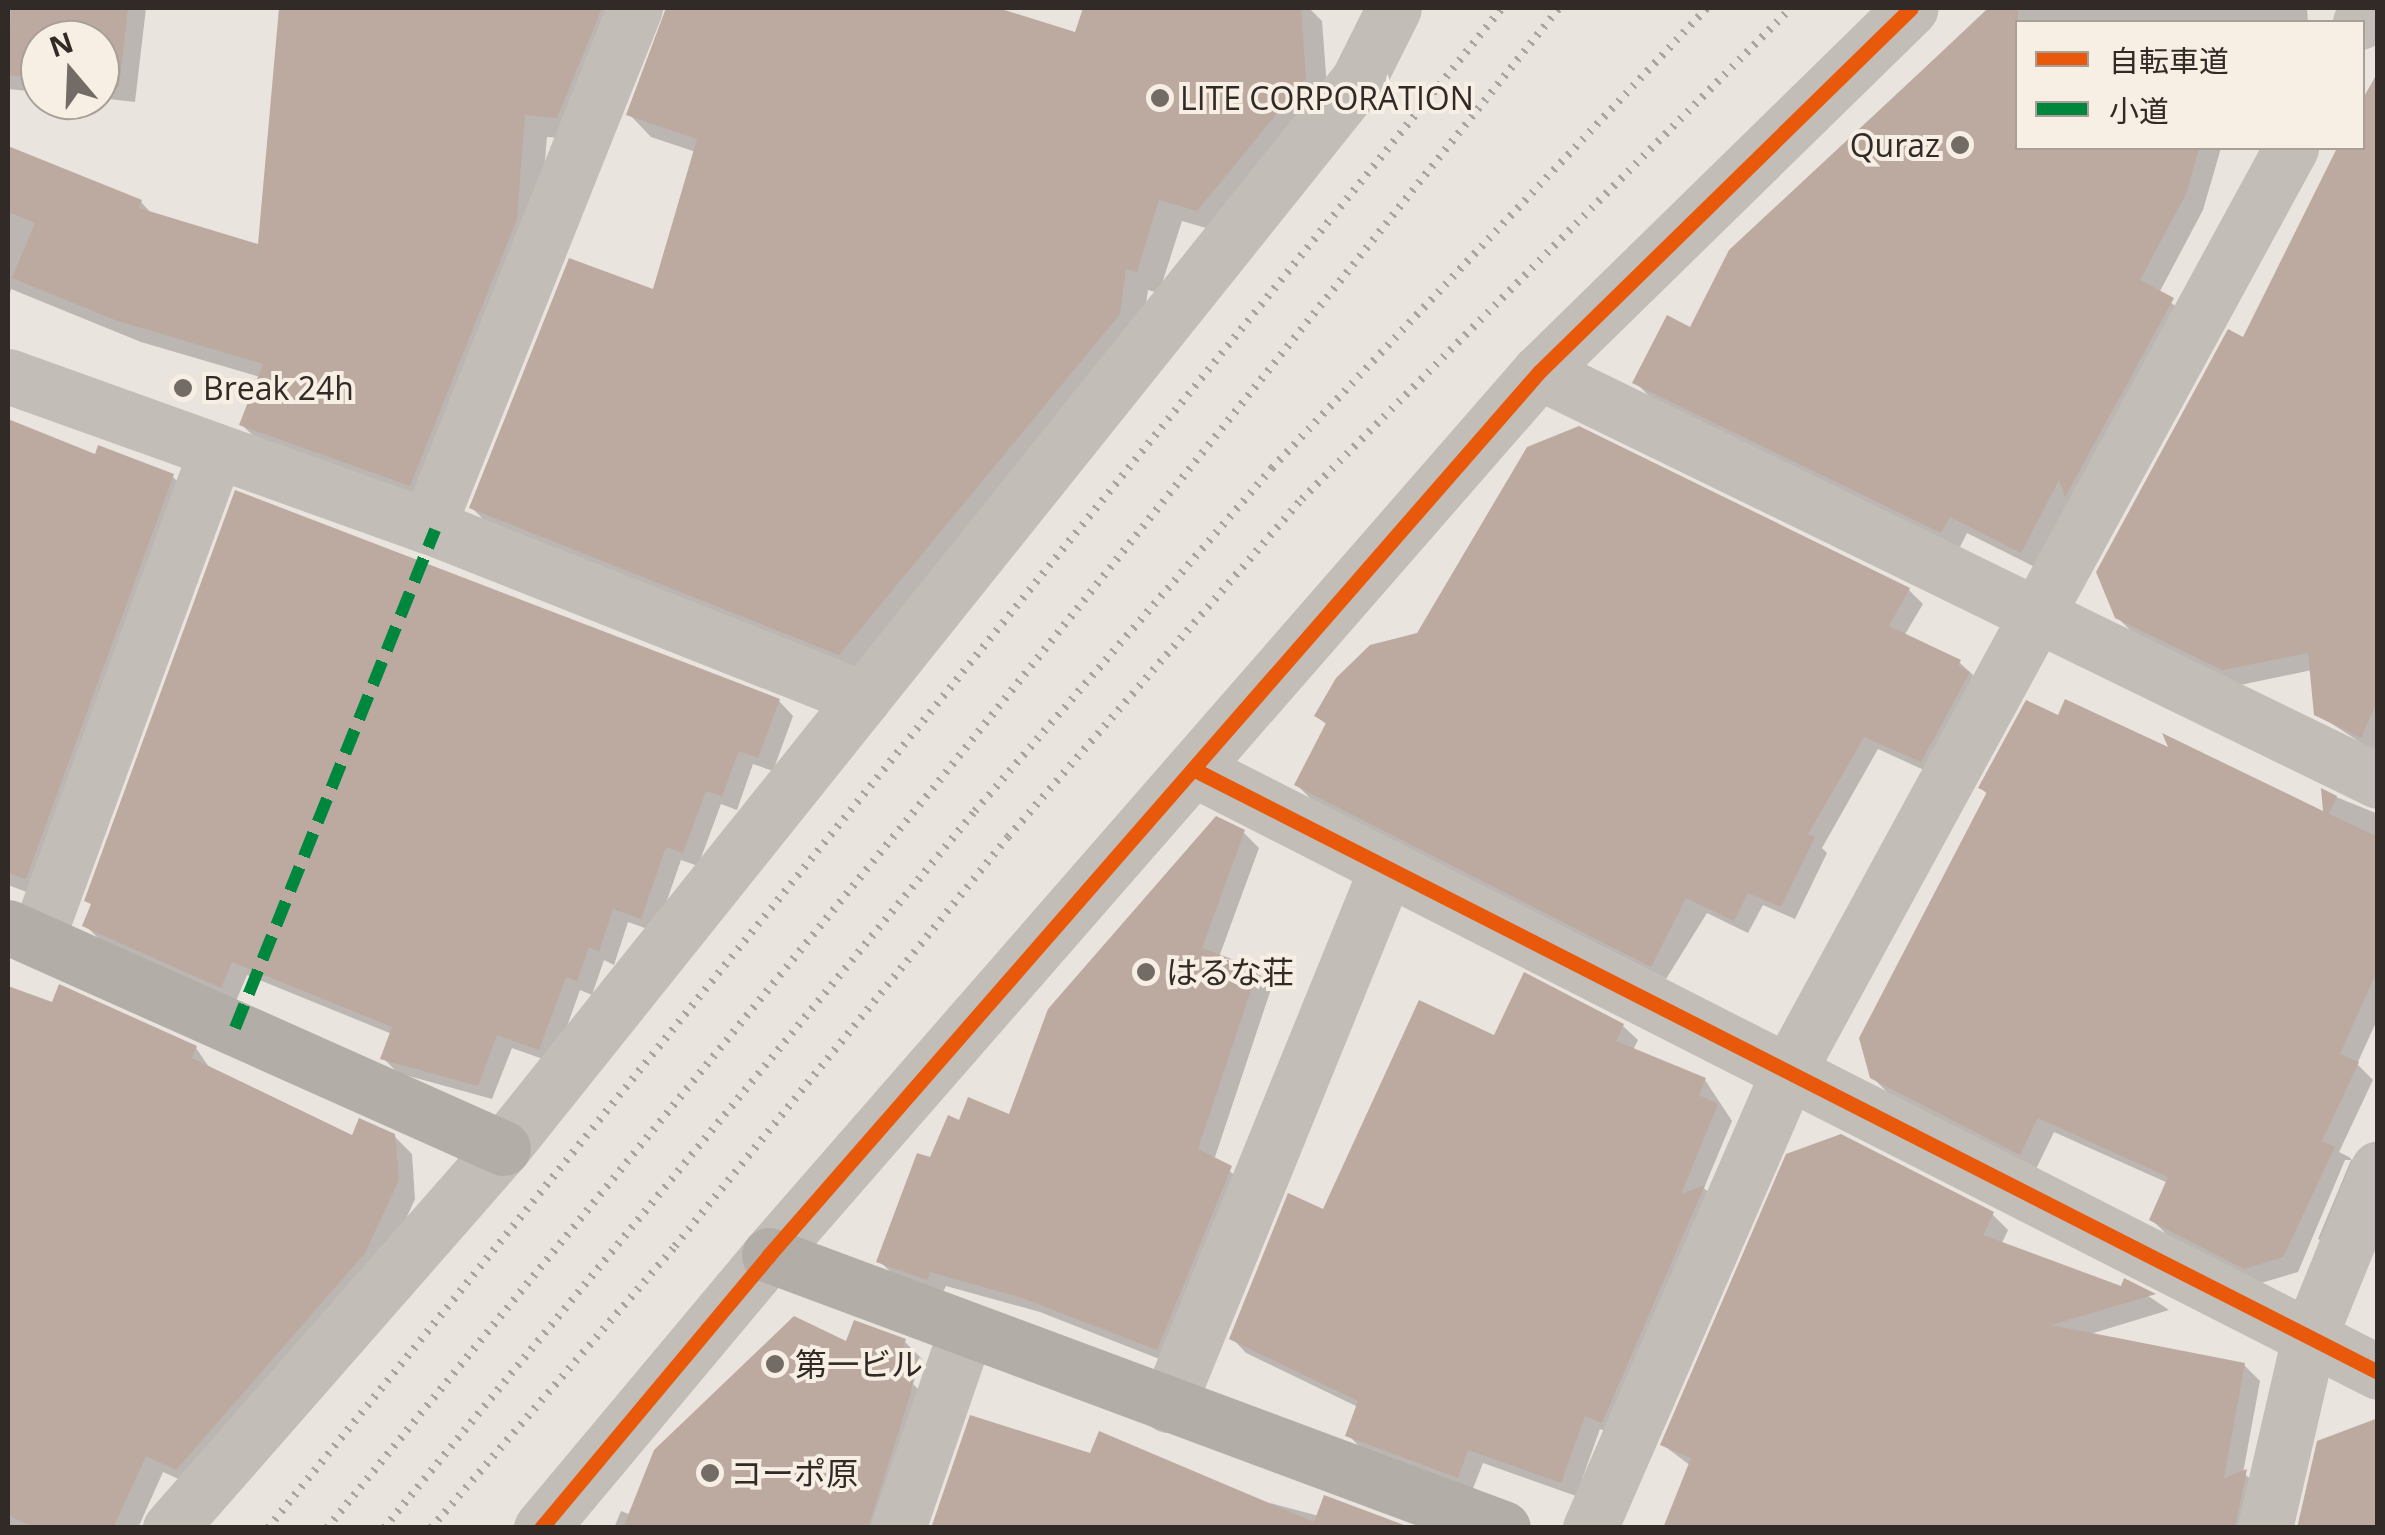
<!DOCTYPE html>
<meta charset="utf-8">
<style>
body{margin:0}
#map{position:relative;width:2385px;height:1535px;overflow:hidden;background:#eae4de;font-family:"Open Sans","Noto Sans JP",sans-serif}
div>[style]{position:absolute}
.shadow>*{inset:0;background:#0003}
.building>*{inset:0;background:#bcaaa1}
.street>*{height:55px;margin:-27.5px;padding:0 27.5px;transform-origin:27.5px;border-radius:27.5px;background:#c2bdb7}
.secondary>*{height:55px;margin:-27.5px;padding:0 27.5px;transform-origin:27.5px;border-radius:27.5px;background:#b3ada8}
.rail>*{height:8px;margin-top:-4px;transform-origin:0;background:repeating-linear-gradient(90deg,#aaa5a1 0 2.5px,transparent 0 10.5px)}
.quiet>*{height:12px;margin-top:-6px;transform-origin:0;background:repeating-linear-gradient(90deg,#00873e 0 25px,transparent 0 37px)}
.cycleway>*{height:15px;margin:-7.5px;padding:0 7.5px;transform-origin:7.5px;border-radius:7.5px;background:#e8590c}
.dots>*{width:28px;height:28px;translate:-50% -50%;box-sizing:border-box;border:5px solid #f7efe4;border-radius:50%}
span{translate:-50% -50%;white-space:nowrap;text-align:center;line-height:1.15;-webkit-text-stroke:8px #f7efe4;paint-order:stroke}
.poi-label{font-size:32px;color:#322a26}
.left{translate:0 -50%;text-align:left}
.right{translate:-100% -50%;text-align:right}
.frame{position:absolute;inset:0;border:10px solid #322a26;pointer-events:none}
.legend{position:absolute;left:2015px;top:20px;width:350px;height:130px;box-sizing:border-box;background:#f7efe4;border:2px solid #a8a098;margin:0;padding:12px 18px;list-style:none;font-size:30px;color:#322a26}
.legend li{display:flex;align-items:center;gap:20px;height:50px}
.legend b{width:50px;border:2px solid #a8a098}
.north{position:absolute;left:20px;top:20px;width:100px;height:100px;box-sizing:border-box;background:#f7efe4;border:2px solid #a8a098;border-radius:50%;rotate:341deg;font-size:28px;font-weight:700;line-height:40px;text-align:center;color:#322a26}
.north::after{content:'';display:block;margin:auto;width:35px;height:45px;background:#726b66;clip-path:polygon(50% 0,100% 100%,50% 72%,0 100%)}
</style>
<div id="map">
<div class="shadow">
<i style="clip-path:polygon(8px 8px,146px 8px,135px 102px,100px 98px,100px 40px,40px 40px,40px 92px,8px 89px)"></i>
<i style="clip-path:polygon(281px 8px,642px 8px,580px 139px,547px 137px,538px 243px,433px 507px,265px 447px,242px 425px,260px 377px,141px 342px,11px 289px,8px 302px,8px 149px,141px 202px,154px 216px,260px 248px)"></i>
<i style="clip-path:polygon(668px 8px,761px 8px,800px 21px,805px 8px,846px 21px,851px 8px,989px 8px,1077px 35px,1085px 8px,1309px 8px,1322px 21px,1328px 101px,1220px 232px,1182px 221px,1159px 293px,1148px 290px,1141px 337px,862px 676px,494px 530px,472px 508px,655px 292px,696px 152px,651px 137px,629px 114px)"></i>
<i style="clip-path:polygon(1988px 8px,2307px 8px,2308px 22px,2018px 22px,2018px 148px,2221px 148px,2203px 210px,2159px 293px,2189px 317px,2039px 569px,1967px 533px,1959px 549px,1652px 399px,1635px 382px,1691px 330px,1731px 252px)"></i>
<i style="clip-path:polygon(2378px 77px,2378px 754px,2317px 714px,2312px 670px,2240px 685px,2133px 633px,2117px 617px,2342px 148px,2362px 148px)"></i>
<i style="clip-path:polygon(8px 422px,97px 457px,173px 477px,195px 499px,48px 900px,8px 885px)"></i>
<i style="clip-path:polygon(1909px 590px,1923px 604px,1904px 636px,1959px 662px,1973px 675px,1935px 775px,1878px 749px,1822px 848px,1827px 853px,1795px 919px,1763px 905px,1748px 933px,1707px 913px,1666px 979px,1311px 799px,1297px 785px,1327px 725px,1317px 716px)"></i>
<i style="clip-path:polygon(779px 701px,793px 716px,773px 771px,753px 764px,737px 810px,721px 804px,698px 866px,681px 860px,656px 932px,628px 922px,614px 965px,604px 960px,592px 995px,580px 990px,554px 1063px,512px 1048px,492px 1099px,398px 1073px,383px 1058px,392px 1034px,247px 975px,236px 1001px,100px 940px,85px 925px,93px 906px,87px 900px)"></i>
<i style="clip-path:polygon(2059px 719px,2173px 752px,2326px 815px,2324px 792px,2378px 814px,2378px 1018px,2357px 1064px,2373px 1080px,2339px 1152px,2349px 1157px,2364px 1172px,2334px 1246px,2318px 1239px,2351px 1160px,2345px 1160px,2298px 1272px,2261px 1283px,2168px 1236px,2152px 1220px,2168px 1183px,2054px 1132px,2036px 1169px,1889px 1094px,1872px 1077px,1862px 1038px,1988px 795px,1981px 788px)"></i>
<i style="clip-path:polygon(1243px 832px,1259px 848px,1219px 957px,1256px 971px,1272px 986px,1214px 1160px,1246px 1183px,1172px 1364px,1040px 1312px,946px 1286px,942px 1294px,895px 1276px,879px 1261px,931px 1161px,960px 1123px,1010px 1117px)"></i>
<i style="clip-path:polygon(8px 989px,196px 1048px,211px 1070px,354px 1138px,394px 1136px,412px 1154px,415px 1199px,382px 1272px,194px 1486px,163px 1472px,138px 1528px,8px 1528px)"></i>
<i style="clip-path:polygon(1623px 1026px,1638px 1040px,1633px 1050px,1705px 1080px,1732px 1121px,1704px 1188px,1718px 1202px,1617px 1436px,1600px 1429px,1576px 1496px,1483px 1463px,1472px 1491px,1363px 1450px,1348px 1435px,1358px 1407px,1246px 1353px,1232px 1338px,1324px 1213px,1495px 1039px)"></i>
<i style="clip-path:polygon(1992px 1214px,2008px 1230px,2001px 1245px,2122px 1290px,2126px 1281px,2169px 1310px,2087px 1335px,2244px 1365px,2260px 1381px,2243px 1473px,2261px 1487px,2255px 1528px,1666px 1528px,1691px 1466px,1663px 1445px)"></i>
<i style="clip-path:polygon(904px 1341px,922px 1359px,913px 1384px,929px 1400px,889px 1528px,614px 1528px,621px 1511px,631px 1515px,848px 1345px)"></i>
<i style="clip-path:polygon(1091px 1456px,1319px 1516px,1405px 1528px,934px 1528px)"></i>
</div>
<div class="building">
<i style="clip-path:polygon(11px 8px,128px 8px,119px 87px,100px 85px,100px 40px,40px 40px,40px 78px,8px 75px)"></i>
<i style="clip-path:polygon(279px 8px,602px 8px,557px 118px,525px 115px,517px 219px,410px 486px,239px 425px,263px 364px,115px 320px,12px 278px,35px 223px,8px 212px,8px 146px,142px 200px,139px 208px,258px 244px)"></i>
<i style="clip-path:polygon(666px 8px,998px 8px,1075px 32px,1083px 8px,1301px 8px,1306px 78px,1197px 211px,1159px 200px,1137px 272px,1126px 269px,1120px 314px,839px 655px,469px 508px,569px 258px,653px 289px,697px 139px,626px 115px)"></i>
<i style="clip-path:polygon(1989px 8px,2018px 8px,2018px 148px,2199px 148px,2187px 192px,2140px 280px,2174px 298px,2065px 497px,2059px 480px,2021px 553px,1950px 517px,1941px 533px,1632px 383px,1667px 315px,1690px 327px,1729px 250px)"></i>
<i style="clip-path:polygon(2378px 72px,2378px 699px,2361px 738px,2314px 715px,2308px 653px,2222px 670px,2115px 618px,2096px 572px,2228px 329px,2243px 337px,2337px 148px,2362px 148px,2362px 100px)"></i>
<i style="clip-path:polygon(8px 419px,95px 454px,98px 445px,174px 474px,26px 879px,8px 873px)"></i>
<i style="clip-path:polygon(1579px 426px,1910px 588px,1889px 626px,1961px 660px,1958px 666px,1970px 672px,1921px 762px,1864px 737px,1808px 834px,1815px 837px,1781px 907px,1748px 893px,1734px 921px,1686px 898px,1651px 967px,1294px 785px,1326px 723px,1314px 716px,1336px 678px,1370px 645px,1417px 633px,1527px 447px)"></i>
<i style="clip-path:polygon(235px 490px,780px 699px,758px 758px,739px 751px,722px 796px,706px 791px,683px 853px,666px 847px,641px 919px,613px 909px,599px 952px,589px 947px,577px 981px,566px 977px,539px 1050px,497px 1035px,478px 1086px,380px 1059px,392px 1027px,232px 962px,221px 988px,82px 926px,91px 904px,84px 901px)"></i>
<i style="clip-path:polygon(2065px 699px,2168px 747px,2162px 733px,2323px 811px,2321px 788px,2337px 796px,2329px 814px,2378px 837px,2378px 969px,2340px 1054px,2359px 1062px,2322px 1141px,2335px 1147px,2283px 1257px,2244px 1269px,2149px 1220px,2168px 1177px,2038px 1118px,2020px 1155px,1870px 1078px,1859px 1038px,1987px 792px,1978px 788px,2026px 700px,2058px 715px)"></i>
<i style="clip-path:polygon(1216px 816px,1245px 830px,1202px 948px,1258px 969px,1198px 1149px,1232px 1166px,1157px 1350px,1022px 1298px,930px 1272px,927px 1280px,876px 1262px,917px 1153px,930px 1157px,948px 1115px,959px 1120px,968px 1097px,1009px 1114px,1048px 1009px)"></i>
<i style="clip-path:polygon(1524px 972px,1624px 1024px,1616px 1041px,1706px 1078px,1699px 1095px,1718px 1104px,1681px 1194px,1705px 1185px,1602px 1423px,1585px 1416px,1561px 1483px,1468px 1450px,1458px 1478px,1345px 1436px,1358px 1401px,1229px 1339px,1288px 1193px,1323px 1209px,1419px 1000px,1494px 1035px)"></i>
<i style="clip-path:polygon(59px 984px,197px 1046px,192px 1058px,352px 1135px,359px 1118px,395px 1134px,399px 1180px,365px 1253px,176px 1470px,146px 1456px,113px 1528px,35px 1528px,8px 1515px,8px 986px,52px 1002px)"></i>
<i style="clip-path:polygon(1841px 1134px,1994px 1212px,1983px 1235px,2121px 1286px,2124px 1278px,2156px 1294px,2051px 1325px,2245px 1363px,2224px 1478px,2247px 1469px,2235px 1528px,1663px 1528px,1691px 1458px,1660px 1445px,1786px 1154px)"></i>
<i style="clip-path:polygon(794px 1316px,846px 1341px,854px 1320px,906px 1339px,893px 1373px,913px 1380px,910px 1396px,868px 1528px,623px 1528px,654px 1450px)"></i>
<i style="clip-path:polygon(970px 1415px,1090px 1453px,1099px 1431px,1314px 1522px,1324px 1495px,1412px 1528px,931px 1528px)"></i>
<i style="clip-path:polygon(2378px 1418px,2378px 1528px,2297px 1528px,2317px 1441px)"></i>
</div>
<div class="street">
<i style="left:2360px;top:22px;width:16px;rotate:-60deg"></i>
<i style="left:1539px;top:372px;width:933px;rotate:25.99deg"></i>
<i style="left:8px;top:376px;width:446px;rotate:19.7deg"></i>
<i style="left:428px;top:526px;width:468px;rotate:21.6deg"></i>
<i style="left:428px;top:526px;width:558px;rotate:-68.22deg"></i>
<i style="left:1195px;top:770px;width:1327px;rotate:26.97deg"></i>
<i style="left:37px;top:939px;width:520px;rotate:-69.86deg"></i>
<i style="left:1168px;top:1405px;width:581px;rotate:-67.85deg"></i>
<i style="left:170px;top:1528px;width:505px;rotate:-48.77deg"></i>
<i style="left:503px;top:1148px;width:1368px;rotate:-51.32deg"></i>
<i style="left:1358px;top:80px;width:80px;rotate:-63.4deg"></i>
<i style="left:541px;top:1528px;width:356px;rotate:-50.1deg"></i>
<i style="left:769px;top:1255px;width:1172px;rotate:-48.91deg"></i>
<i style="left:1539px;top:372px;width:520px;rotate:-44.38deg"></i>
<i style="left:898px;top:1528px;width:209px;rotate:-71deg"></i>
<i style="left:1590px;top:1528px;width:502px;rotate:-66.5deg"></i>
<i style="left:1790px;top:1068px;width:1048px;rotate:-61.43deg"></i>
<i style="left:2265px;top:1528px;width:195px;rotate:-77deg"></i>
<i style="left:2309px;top:1338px;width:183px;rotate:-67.9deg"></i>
</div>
<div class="secondary">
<i style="left:8px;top:927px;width:542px;rotate:24.06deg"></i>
<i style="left:769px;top:1255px;width:783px;rotate:20.4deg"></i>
</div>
<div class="rail">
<i style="left:268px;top:1528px;width:1958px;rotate:-50.93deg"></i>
<i style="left:327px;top:1528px;width:966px;rotate:-50.67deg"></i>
<i style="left:939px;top:781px;width:991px;rotate:-51.27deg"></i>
<i style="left:384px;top:1528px;width:929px;rotate:-50.5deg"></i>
<i style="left:975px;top:811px;width:454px;rotate:-49.1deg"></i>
<i style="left:1272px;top:468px;width:633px;rotate:-46.6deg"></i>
<i style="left:431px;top:1528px;width:373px;rotate:-49.1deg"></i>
<i style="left:675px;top:1246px;width:527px;rotate:-50.85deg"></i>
<i style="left:1008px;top:837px;width:448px;rotate:-49deg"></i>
<i style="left:1302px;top:499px;width:693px;rotate:-45.12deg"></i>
</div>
<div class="quiet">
<i style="left:235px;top:1028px;width:537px;rotate:-68.12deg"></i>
</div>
<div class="cycleway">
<i style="left:1195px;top:770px;width:1327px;rotate:26.97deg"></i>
<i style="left:541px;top:1528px;width:356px;rotate:-50.1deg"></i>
<i style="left:769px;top:1255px;width:1172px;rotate:-48.91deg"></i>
<i style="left:1539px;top:372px;width:520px;rotate:-44.38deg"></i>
</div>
<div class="dots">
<i style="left:1160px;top:98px;background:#726b66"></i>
<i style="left:1960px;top:145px;background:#726b66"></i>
<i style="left:183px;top:388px;background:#726b66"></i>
<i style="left:1146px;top:972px;background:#726b66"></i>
<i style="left:775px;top:1364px;background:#726b66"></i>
<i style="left:710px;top:1473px;background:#726b66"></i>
</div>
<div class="poi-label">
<span class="left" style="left:1180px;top:98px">LITE CORPORATION</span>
<span class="right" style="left:1940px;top:145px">Quraz</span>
<span class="left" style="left:203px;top:388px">Break 24h</span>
<span class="left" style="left:1166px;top:972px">はるな荘</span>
<span class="left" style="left:795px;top:1364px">第一ビル</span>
<span class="left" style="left:730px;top:1473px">コーポ原</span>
</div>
<div class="frame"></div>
<ul class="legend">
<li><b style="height:12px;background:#e8590c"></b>自転車道</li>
<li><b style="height:12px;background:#00873e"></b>小道</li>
</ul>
<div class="north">N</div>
</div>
